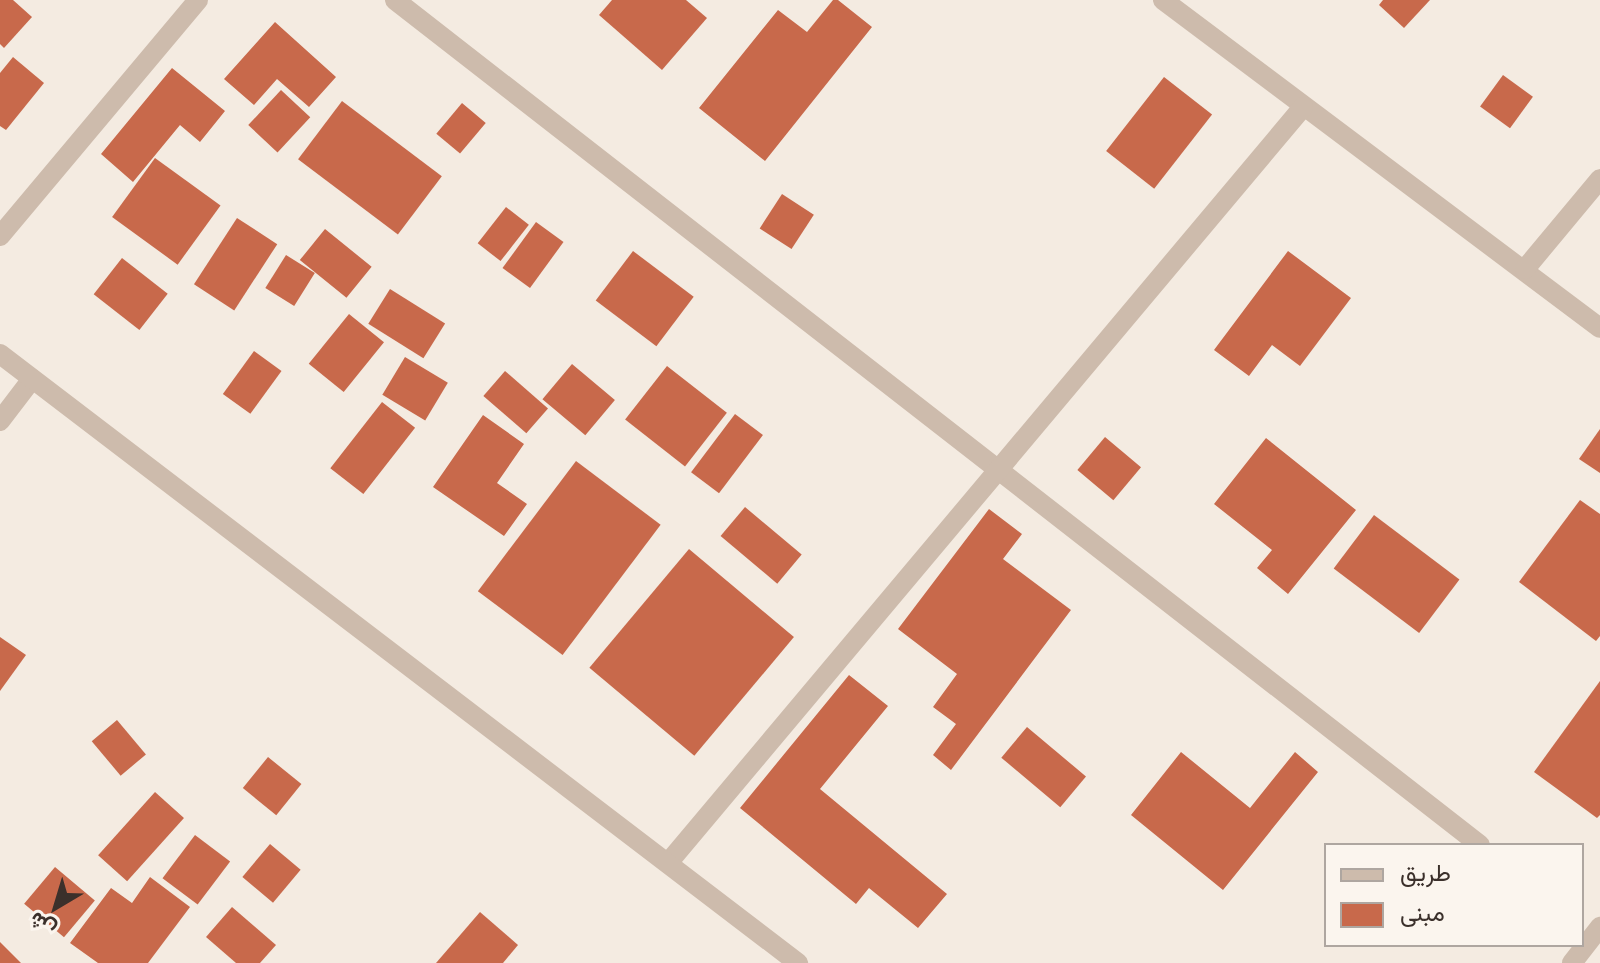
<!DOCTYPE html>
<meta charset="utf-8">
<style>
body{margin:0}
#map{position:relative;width:1600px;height:963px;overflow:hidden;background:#f4ebe1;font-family:Barlow,Vazirmatn,sans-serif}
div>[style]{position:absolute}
.building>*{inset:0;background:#c8694b;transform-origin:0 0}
.minor>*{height:20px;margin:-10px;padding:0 10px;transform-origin:10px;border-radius:10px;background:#cdbbac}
.tertiary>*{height:20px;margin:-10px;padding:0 10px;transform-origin:10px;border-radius:10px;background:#cdbbac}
span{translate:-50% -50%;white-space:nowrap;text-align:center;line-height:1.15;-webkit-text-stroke:7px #fbf5ee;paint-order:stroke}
.legend{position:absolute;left:1324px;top:843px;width:260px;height:104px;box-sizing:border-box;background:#fbf5ee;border:2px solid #aea6a0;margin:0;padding:10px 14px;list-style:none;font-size:24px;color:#3b302b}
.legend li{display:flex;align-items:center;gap:16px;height:40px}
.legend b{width:40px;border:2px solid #aea6a0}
.north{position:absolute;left:16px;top:867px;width:80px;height:80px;-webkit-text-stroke:6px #fbf5ee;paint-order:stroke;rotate:218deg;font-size:22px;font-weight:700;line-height:32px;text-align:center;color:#3b302b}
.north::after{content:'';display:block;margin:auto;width:28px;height:36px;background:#3b302b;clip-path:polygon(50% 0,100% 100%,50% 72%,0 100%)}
</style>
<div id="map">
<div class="building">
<i style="clip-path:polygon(0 0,13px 0,32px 17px,4px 48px,0 44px)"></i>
<i style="clip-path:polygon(612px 0,686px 0,707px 18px,662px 70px,599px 15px)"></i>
<i style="clip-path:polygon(833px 0,838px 0,872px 27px,765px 161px,699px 108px,778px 10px,807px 32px)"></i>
<i style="clip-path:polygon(1383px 0,1430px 0,1404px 28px,1379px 5px)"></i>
<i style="clip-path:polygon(275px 22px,336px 77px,309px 107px,277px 79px,254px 105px,224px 79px)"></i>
<i style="clip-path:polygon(13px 57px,44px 83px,6px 130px,0 126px,0 73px)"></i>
<i style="clip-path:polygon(172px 68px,225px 111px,200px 142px,180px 125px,133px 182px,101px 154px)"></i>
<i style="left:1503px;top:75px;width:37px;height:39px;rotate:36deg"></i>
<i style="left:1164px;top:77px;width:61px;height:94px;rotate:38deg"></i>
<i style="left:281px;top:90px;width:40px;height:48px;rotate:43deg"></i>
<i style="left:342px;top:101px;width:125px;height:73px;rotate:37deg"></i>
<i style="left:462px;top:103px;width:31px;height:40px;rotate:40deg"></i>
<i style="left:155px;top:158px;width:81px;height:73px;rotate:36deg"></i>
<i style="left:782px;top:194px;width:38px;height:41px;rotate:33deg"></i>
<i style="left:506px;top:207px;width:29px;height:46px;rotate:38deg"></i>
<i style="left:237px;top:218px;width:48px;height:79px;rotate:33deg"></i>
<i style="left:536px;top:222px;width:34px;height:57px;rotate:36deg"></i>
<i style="left:325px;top:229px;width:60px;height:40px;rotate:39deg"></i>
<i style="left:633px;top:251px;width:76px;height:62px;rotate:37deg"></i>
<i style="clip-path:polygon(1288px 251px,1351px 298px,1300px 366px,1272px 345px,1249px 376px,1214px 350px)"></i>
<i style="left:286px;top:255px;width:34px;height:39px;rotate:32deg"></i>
<i style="left:122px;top:258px;width:58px;height:46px;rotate:38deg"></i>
<i style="left:390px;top:289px;width:65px;height:41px;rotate:32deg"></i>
<i style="left:349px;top:314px;width:45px;height:64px;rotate:39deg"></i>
<i style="left:254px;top:351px;width:34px;height:53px;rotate:36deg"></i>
<i style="left:405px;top:357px;width:50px;height:44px;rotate:31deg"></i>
<i style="left:572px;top:364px;width:56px;height:46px;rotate:40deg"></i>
<i style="left:667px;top:366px;width:76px;height:68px;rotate:38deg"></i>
<i style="left:505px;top:371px;width:57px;height:33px;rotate:41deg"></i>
<i style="left:382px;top:402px;width:42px;height:84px;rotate:38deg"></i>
<i style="left:735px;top:414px;width:35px;height:73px;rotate:37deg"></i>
<i style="clip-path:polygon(483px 415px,524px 444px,497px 483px,527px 504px,504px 536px,433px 487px)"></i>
<i style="clip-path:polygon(1600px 429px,1600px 473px,1579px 459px)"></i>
<i style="left:1105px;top:437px;width:47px;height:43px;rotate:40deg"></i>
<i style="clip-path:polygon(1266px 438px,1356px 510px,1288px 594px,1257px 568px,1272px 550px,1214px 504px)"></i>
<i style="left:576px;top:461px;width:106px;height:163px;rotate:37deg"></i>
<i style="clip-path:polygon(1580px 500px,1600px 514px,1600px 636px,1596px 641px,1519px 582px)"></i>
<i style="left:745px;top:507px;width:74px;height:38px;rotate:40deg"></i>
<i style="clip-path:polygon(989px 509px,1022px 534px,1003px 559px,1071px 610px,951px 770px,933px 755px,956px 724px,933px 707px,957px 674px,898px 629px)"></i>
<i style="left:1374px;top:515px;width:107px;height:67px;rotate:37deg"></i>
<i style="left:689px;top:549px;width:137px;height:155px;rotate:40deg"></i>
<i style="clip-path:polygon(0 637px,26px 655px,0 691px)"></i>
<i style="clip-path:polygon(849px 675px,888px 706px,820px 789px,947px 894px,918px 928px,869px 888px,856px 904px,740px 808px)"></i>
<i style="clip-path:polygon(1600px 681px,1600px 815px,1597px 818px,1534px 772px)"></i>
<i style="left:117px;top:720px;width:45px;height:33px;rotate:50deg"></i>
<i style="left:1027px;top:727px;width:77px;height:40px;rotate:40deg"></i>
<i style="clip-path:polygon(1181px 752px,1250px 808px,1295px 752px,1318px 772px,1223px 890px,1131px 815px)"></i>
<i style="left:268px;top:757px;width:43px;height:40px;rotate:39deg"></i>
<i style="left:155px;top:792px;width:39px;height:85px;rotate:42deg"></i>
<i style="left:195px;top:835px;width:44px;height:54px;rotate:37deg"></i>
<i style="left:270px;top:844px;width:40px;height:43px;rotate:40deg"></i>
<i style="left:55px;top:867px;width:52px;height:48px;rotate:40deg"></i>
<i style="clip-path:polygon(150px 877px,190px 907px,148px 963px,98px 963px,70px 943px,111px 888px,132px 903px)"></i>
<i style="clip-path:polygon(232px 907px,276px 945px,260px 963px,236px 963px,206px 937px)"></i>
<i style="clip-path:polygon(480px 912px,518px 945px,503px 963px,436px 963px)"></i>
<i style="clip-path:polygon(0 942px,21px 963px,0 963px)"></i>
</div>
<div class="minor">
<i style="left:395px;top:0;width:1375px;rotate:37.91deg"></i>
<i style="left:1163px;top:0;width:546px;rotate:36.89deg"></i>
<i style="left:0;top:236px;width:308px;rotate:-50deg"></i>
<i style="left:1525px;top:269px;width:117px;rotate:-50.2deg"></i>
<i style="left:0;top:421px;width:53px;rotate:-52.7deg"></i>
<i style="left:668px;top:863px;width:987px;rotate:-49.97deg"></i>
<i style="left:1572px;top:963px;width:46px;rotate:-52.1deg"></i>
</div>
<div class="tertiary">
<i style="left:0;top:354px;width:1004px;rotate:37.35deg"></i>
</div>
<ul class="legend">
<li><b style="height:10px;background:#cdbbac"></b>طريق</li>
<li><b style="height:22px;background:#c8694b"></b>مبنى</li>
</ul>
<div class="north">ش</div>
</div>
